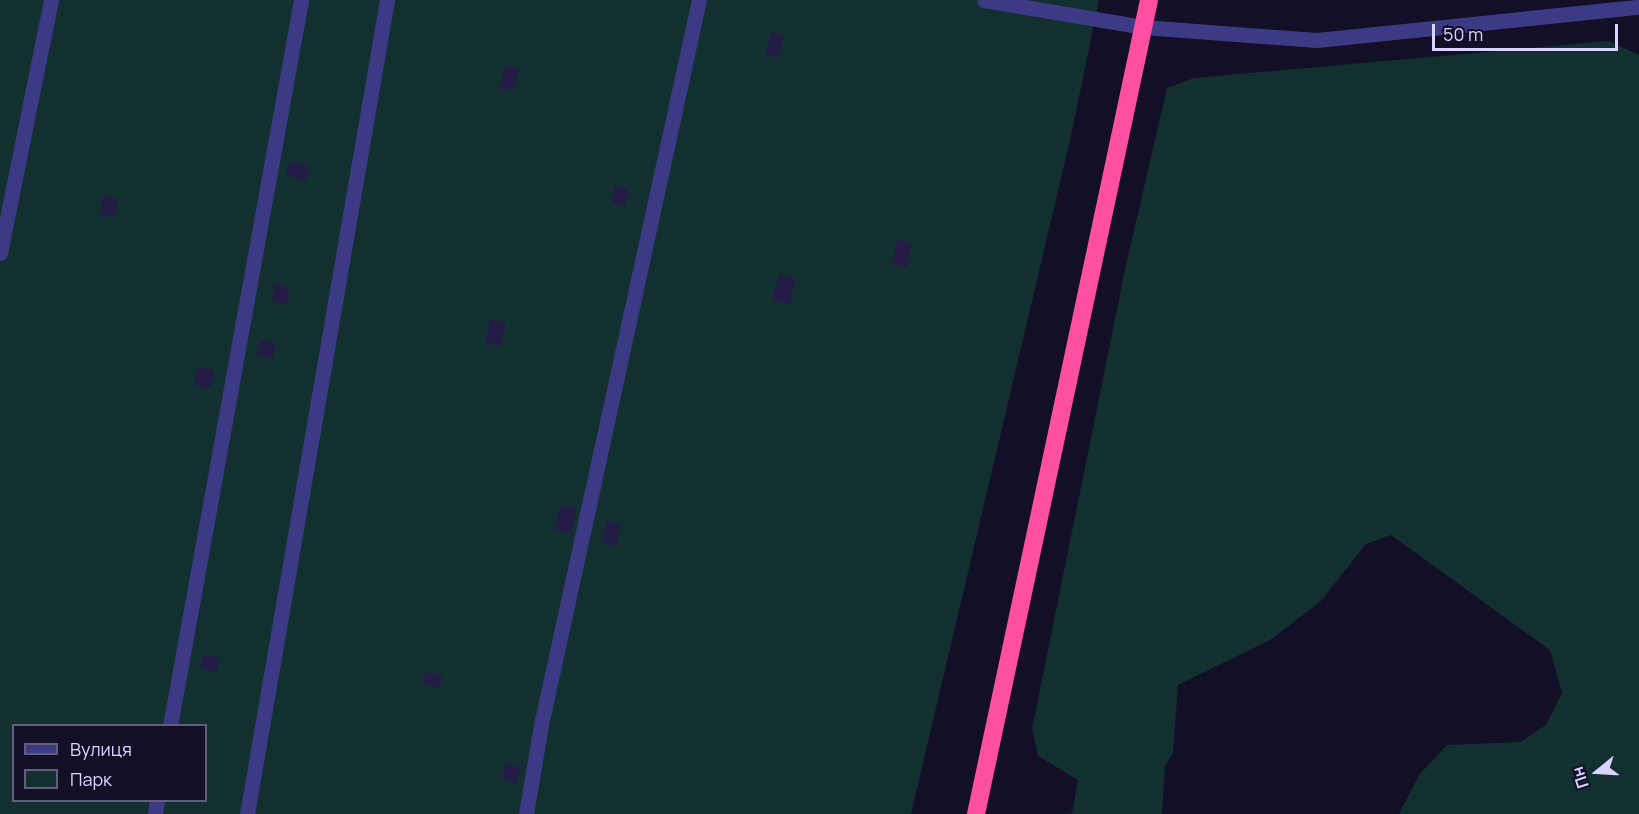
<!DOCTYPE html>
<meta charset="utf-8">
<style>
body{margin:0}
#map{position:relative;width:1639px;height:814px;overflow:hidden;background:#130f26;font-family:Manrope,sans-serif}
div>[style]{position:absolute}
.green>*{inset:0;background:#12302f}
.building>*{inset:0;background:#241b47;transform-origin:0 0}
.minor>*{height:15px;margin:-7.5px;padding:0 7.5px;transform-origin:7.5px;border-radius:7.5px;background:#3d3a85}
.highway>*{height:18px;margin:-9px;padding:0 9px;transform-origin:9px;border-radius:9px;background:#ff4fa3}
span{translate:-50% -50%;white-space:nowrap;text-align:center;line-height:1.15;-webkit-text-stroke:5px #130f26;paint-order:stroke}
.legend{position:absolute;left:12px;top:724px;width:195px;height:78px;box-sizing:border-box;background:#130f26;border:2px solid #625e7d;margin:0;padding:8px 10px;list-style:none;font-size:18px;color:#d9d4ff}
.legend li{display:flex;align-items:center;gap:12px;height:30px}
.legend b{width:30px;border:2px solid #625e7d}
.north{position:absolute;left:1567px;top:742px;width:60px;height:60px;-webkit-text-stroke:4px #130f26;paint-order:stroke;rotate:252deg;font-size:16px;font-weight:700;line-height:24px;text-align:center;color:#d9d4ff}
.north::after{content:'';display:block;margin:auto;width:21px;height:27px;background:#d9d4ff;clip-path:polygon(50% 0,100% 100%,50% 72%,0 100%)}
.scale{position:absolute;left:1432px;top:24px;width:186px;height:27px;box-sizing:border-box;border:3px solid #d9d4ff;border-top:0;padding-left:8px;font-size:18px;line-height:21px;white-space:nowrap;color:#d9d4ff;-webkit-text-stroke:4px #130f26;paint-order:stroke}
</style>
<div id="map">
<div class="green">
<i style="clip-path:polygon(evenodd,0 0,1099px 0,1071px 136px,911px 814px,0 814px,0 0,14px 726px,206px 726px,206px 800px,14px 800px,14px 726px)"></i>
<i style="clip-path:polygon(1609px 41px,1639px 55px,1639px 814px,1399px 814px,1419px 775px,1447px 745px,1520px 742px,1546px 725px,1562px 693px,1550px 650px,1391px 535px,1366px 544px,1320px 602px,1270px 640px,1178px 685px,1173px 753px,1165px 766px,1162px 814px,1066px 814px,1072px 813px,1078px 780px,1038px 756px,1032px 729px,1126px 265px,1167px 88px,1194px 78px)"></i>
</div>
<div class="building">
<i style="left:771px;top:32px;width:13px;height:23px;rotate:13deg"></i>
<i style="left:506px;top:65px;width:14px;height:23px;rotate:17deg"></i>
<i style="left:290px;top:161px;width:20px;height:15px;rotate:15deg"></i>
<i style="left:615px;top:186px;width:14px;height:17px;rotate:12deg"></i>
<i style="left:103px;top:196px;width:15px;height:19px;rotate:11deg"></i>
<i style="left:897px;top:240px;width:15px;height:25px;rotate:11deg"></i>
<i style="left:779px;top:275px;width:17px;height:26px;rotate:13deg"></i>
<i style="left:275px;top:284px;width:15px;height:18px;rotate:11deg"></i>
<i style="left:490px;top:320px;width:16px;height:24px;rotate:11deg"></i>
<i style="left:260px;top:340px;width:16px;height:16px;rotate:11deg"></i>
<i style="left:198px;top:367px;width:17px;height:18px;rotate:13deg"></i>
<i style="left:560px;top:505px;width:17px;height:25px;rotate:13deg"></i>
<i style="left:607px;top:521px;width:14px;height:23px;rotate:12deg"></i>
<i style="left:204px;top:654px;width:16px;height:15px;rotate:14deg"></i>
<i style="left:425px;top:672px;width:18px;height:12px;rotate:13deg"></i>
<i style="left:506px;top:763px;width:15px;height:17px;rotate:16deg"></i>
</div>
<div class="minor">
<i style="left:984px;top:0;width:161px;rotate:9.6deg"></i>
<i style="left:1143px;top:27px;width:174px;rotate:4.3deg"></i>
<i style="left:1317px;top:40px;width:324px;rotate:-5.9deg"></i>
<i style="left:0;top:253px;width:258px;rotate:-78.6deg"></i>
<i style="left:170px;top:726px;width:738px;rotate:-79.77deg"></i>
<i style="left:155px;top:814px;width:14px;rotate:-82deg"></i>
<i style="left:247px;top:814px;width:826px;rotate:-80.24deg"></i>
<i style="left:526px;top:814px;width:90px;rotate:-80.4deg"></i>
<i style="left:541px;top:725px;width:742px;rotate:-77.71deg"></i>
</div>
<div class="highway">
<i style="left:976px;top:814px;width:832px;rotate:-78deg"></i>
</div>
<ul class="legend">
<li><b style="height:8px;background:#3d3a85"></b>Вулиця</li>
<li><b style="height:16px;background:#12302f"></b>Парк</li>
</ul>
<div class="north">Пн</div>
<div class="scale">50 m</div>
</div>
